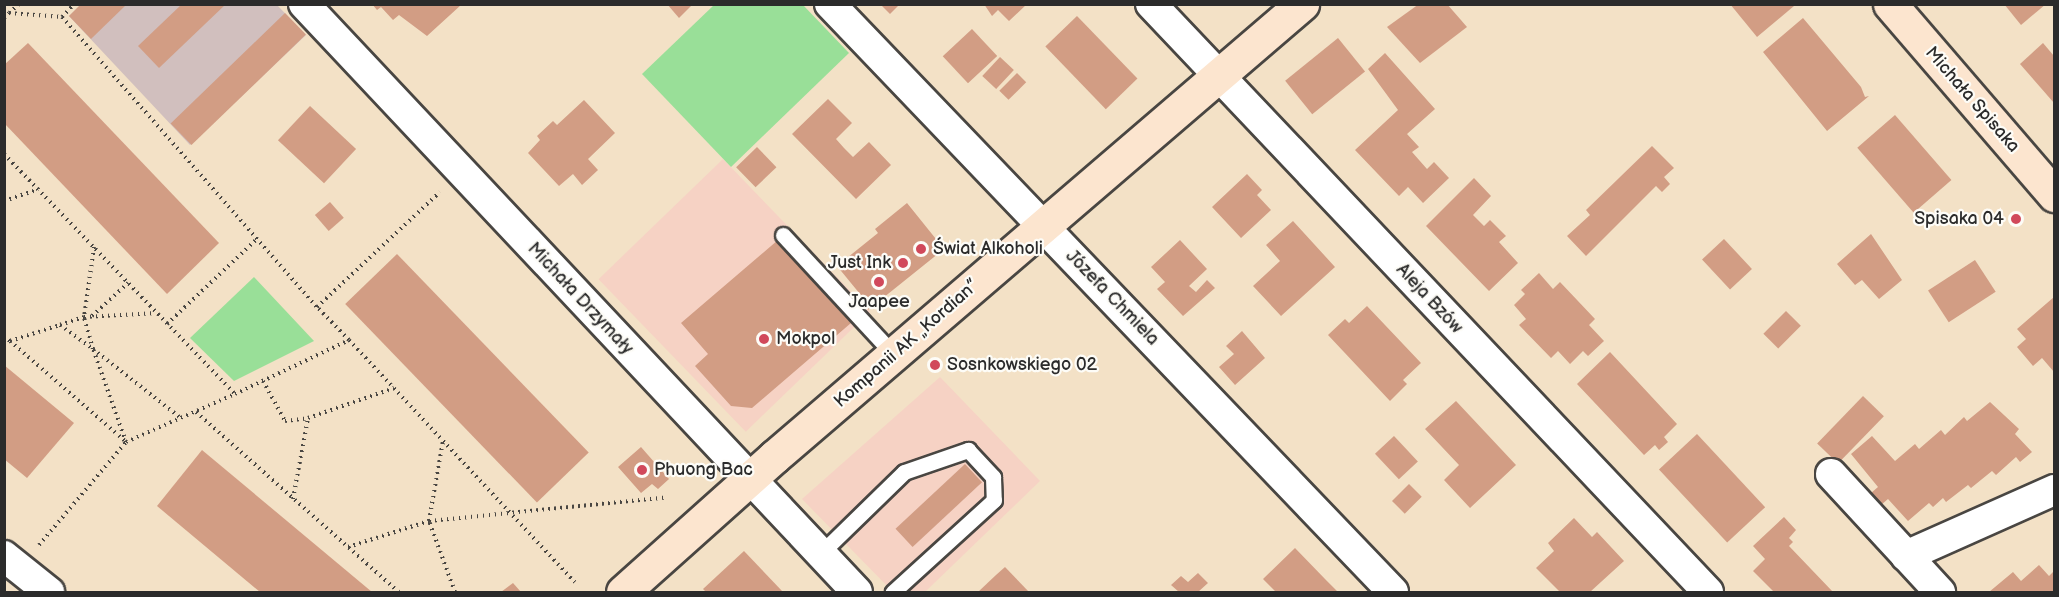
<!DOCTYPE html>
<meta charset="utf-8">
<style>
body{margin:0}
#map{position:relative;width:2059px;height:597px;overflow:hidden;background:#f3e1c6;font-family:"Balsamiq Sans",sans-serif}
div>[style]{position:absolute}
.built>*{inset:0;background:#f6d2c4;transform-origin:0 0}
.industrial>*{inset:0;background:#d1bfbe}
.green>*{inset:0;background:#99df98}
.building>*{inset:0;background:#d29d84;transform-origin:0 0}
.path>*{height:4px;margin-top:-2px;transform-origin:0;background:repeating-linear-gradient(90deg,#494642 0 1.5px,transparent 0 6px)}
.roads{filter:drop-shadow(2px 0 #494642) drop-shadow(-2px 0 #494642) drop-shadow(0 2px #494642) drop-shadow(0 -2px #494642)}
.lane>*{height:15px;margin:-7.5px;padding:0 7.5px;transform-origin:7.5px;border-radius:7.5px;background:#fff}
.street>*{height:30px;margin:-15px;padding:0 15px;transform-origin:15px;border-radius:15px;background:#fff}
.secondary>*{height:33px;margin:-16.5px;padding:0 16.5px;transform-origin:16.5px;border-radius:16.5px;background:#fce5cf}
.dots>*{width:16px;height:16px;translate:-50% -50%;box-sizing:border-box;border:3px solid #fdfcf7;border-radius:50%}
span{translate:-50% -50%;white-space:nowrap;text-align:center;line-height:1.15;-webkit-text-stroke:4.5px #fdfcf7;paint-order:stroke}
.street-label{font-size:18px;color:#2b2b2b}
.poi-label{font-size:18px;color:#2b2b2b}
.right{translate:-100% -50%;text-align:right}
.left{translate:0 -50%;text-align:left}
.frame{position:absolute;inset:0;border:6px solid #2b2b2b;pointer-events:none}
</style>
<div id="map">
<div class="built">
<i style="left:723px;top:159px;width:212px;height:173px;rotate:46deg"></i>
<i style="clip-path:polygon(940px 377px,1040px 481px,925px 592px,893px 592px,802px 499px)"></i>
</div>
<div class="industrial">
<i style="clip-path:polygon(81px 5px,277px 5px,306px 35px,190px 145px,69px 16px)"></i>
</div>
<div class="green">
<i style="clip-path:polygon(714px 5px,803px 5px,849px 53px,731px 167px,642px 74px)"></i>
<i style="clip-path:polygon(254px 277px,314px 341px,234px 381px,190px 338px)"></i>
</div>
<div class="building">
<i style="clip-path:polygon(81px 4px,127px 4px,91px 39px,69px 16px)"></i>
<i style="clip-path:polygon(182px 4px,226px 4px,159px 68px,138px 46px)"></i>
<i style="clip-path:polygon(372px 4px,383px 5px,461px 5px,427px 36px,399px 15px,393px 20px,381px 7px,377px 10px)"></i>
<i style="clip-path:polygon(667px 4px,693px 4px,679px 18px)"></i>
<i style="clip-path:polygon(880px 4px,900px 4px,890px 14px)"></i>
<i style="clip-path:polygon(984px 4px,1027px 4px,1009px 21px,998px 10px,992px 16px)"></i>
<i style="clip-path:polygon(1419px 4px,1447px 4px,1467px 27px,1420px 63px,1387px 27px)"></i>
<i style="clip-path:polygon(1730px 4px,1792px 4px,1794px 6px,1757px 37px)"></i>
<i style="clip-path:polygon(2004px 4px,2046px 4px,2021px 25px)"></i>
<i style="left:285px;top:13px;width:30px;height:159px;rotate:46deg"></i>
<i style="left:1077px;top:16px;width:87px;height:44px;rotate:46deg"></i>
<i style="clip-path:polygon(1803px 18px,1861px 87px,1865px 97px,1869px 96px,1827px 131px,1763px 52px)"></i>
<i style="left:972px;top:29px;width:37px;height:40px;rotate:47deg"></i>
<i style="left:1338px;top:38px;width:43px;height:68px;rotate:51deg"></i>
<i style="clip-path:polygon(28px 43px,219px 243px,167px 294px,4px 123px,4px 65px)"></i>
<i style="clip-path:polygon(2043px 43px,2054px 56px,2054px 103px,2020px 64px)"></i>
<i style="clip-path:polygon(1385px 53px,1435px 109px,1407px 134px,1419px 147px,1412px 152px,1427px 169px,1434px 162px,1449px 178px,1423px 203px,1408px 187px,1399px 196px,1355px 150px,1398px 110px,1368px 69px)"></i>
<i style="left:1000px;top:57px;width:19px;height:26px;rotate:43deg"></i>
<i style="left:1017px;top:73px;width:13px;height:25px;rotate:45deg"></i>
<i style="clip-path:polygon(828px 99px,852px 123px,836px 139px,844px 148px,853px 157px,869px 142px,891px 165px,856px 199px,792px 134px)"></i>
<i style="clip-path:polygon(584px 100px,615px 133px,588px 159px,598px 170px,582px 185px,573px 174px,559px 186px,528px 153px,540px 140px,537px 136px,553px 121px,557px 125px)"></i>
<i style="left:310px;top:106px;width:63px;height:47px;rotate:43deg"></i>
<i style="left:1895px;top:115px;width:86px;height:50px;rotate:49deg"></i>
<i style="clip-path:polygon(1652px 146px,1674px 168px,1664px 177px,1670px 184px,1662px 192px,1656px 186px,1586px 256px,1567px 236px,1590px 215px,1586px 210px)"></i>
<i style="left:757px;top:147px;width:28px;height:29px;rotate:46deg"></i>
<i style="clip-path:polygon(1247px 174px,1262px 190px,1257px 195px,1271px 210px,1241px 238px,1212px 207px)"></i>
<i style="clip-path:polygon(1474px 178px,1491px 196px,1473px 215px,1484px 226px,1490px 220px,1506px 236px,1499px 242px,1518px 263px,1489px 291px,1426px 226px)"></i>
<i style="left:330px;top:202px;width:21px;height:20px;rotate:49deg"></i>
<i style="clip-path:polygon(907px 203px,944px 249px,868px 310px,869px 305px,837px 266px,878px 233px,875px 229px)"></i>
<i style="clip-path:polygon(1293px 221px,1335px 267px,1281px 316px,1253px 286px,1280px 261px,1266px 245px)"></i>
<i style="clip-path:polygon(1871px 234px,1902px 280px,1879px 299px,1862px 280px,1855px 285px,1837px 264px)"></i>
<i style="left:1724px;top:239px;width:41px;height:30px;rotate:47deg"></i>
<i style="clip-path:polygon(778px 240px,851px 323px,752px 408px,731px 406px,695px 366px,708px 354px,681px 323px)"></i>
<i style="clip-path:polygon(1180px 240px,1207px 269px,1189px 286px,1196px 292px,1207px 280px,1215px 288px,1183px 316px,1157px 289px,1165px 282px,1151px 267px)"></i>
<i style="left:397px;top:254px;width:276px;height:72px;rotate:46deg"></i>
<i style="left:1975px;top:260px;width:38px;height:56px;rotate:57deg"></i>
<i style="clip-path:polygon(1539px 273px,1553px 289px,1560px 282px,1595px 319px,1589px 325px,1604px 341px,1588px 356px,1583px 351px,1570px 364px,1558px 351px,1551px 358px,1519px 325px,1526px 319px,1514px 305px,1525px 294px,1521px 290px)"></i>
<i style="clip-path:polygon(2054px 297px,2054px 372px,2042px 358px,2033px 366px,2017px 347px,2026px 339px,2017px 329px)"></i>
<i style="clip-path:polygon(1367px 306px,1421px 363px,1403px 380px,1407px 384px,1390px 401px,1328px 335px,1345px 319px,1349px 323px)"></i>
<i style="left:1786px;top:311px;width:21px;height:32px;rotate:45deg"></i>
<i style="clip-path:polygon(1242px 331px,1265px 358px,1235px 385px,1219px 367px,1234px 354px,1226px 346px)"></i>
<i style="clip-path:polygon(1610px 352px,1677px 424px,1664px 437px,1668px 442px,1659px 450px,1655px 445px,1644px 455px,1577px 384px)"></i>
<i style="clip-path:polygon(4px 365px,74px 423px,27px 478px,4px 459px)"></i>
<i style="left:1863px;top:396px;width:29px;height:66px;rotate:44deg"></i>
<i style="clip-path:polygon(1456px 401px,1516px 465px,1470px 508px,1444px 480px,1459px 465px,1425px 429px)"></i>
<i style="clip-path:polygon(1990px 402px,2019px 429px,2015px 434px,2032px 452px,2020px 462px,2016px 457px,1996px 475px,1992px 471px,1971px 488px,1968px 485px,1946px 502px,1943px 498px,1933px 507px,1929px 503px,1908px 521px,1888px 499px,1881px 505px,1871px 493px,1878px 487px,1851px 454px,1872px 436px,1895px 461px,1915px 444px,1919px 449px,1941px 430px,1945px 435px,1964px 417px,1967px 421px)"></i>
<i style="left:1697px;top:434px;width:100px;height:52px;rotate:47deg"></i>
<i style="left:1394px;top:436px;width:35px;height:26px;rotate:47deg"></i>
<i style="clip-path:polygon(641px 447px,669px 479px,658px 489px,652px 484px,641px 493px,618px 467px)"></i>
<i style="clip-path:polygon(202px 450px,372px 592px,260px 592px,157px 506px)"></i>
<i style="left:965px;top:464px;width:25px;height:95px;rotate:47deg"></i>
<i style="left:1409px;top:484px;width:18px;height:24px;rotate:45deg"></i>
<i style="clip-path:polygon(1784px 517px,1796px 530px,1789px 538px,1793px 542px,1789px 546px,1833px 592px,1774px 592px,1753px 571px,1765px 559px,1753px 546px)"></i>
<i style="clip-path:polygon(1574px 518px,1592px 537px,1597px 532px,1624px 561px,1590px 592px,1560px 592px,1536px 568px,1554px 551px,1548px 543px)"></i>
<i style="clip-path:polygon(1295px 548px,1325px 579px,1338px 592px,1276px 592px,1263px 579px)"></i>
<i style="clip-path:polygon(744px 551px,783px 592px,706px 592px,703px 589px)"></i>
<i style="clip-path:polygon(2039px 565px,2049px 576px,2054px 571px,2054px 592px,1989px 592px,2013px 572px,2021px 581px)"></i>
<i style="clip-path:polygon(1005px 567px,1029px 592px,978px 592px,996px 575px)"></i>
<i style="clip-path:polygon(1198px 573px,1208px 583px,1198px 592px,1179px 592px,1171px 585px,1181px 576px,1188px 582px)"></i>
<i style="clip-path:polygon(513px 583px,521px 592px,501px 592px)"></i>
</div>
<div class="path">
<i style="left:19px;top:4px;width:13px;rotate:138deg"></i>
<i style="left:9px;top:13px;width:53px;rotate:4.3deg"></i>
<i style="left:62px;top:17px;width:386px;rotate:48.7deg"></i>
<i style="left:317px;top:307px;width:168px;rotate:-43.1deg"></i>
<i style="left:62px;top:17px;width:18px;rotate:-47deg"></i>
<i style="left:4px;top:18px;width:7px;rotate:-45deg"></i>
<i style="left:4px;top:154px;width:333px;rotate:46.1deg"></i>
<i style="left:235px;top:394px;width:126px;rotate:-25.3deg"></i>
<i style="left:349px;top:340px;width:46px;rotate:-134.1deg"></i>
<i style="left:4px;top:201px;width:36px;rotate:-19deg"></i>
<i style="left:94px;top:247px;width:71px;rotate:98.1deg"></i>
<i style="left:84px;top:317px;width:72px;rotate:-3.2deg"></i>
<i style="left:92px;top:316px;width:49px;rotate:-42.5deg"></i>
<i style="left:167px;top:324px;width:124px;rotate:-43.4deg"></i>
<i style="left:4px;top:336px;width:8px;rotate:40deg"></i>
<i style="left:10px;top:341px;width:52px;rotate:-17.7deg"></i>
<i style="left:349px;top:340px;width:331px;rotate:47deg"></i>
<i style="left:10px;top:341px;width:154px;rotate:41deg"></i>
<i style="left:126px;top:442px;width:119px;rotate:-23.8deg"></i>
<i style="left:263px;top:381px;width:46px;rotate:61.2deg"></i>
<i style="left:285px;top:421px;width:23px;rotate:-7deg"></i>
<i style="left:196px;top:412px;width:271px;rotate:41.6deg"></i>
<i style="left:293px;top:499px;width:82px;rotate:-79.5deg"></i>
<i style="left:308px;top:418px;width:91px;rotate:-19.2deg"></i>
<i style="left:39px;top:545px;width:135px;rotate:-49.8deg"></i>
<i style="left:126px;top:442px;width:99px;rotate:-109.5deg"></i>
<i style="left:93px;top:349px;width:33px;rotate:-106deg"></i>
<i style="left:84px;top:317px;width:25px;rotate:162deg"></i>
<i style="left:60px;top:325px;width:41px;rotate:36deg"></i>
<i style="left:93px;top:349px;width:113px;rotate:38.2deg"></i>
<i style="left:348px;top:547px;width:85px;rotate:-17.8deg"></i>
<i style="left:429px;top:521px;width:81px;rotate:-80.1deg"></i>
<i style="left:455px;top:592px;width:76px;rotate:-110.1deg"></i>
<i style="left:429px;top:521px;width:240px;rotate:-5.7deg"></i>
</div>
<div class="roads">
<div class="lane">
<i style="left:783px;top:235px;width:163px;rotate:47.2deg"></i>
<i style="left:820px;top:554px;width:117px;rotate:-44.3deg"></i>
<i style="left:904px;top:472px;width:68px;rotate:-19deg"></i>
<i style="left:968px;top:450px;width:37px;rotate:47deg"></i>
<i style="left:993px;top:477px;width:23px;rotate:88deg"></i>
<i style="left:994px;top:500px;width:137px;rotate:137.7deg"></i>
</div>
<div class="street">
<i style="left:304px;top:4px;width:807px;rotate:46.76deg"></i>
<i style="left:830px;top:4px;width:814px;rotate:46.24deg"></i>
<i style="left:1151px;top:4px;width:810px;rotate:46.55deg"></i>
<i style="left:1831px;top:474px;width:161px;rotate:47.3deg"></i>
<i style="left:4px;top:556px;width:58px;rotate:38.7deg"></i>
<i style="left:1906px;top:556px;width:162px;rotate:-24deg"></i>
</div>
<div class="secondary">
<i style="left:1890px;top:4px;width:252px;rotate:49.3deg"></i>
<i style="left:623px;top:592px;width:203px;rotate:-41.8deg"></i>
<i style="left:774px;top:457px;width:696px;rotate:-40.63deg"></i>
</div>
</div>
<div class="dots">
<i style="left:2016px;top:219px;background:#d1495b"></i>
<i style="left:921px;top:249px;background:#d1495b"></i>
<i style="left:903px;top:263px;background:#d1495b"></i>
<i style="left:879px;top:282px;background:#d1495b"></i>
<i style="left:764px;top:339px;background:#d1495b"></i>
<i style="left:935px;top:365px;background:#d1495b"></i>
<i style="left:642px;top:470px;background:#d1495b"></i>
</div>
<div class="street-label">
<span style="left:1972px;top:100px;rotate:49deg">Michała Spisaka</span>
<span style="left:1112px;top:298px;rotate:46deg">Józefa Chmiela</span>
<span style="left:580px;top:299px;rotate:47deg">Michała Drzymały</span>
<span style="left:1429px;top:299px;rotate:47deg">Aleja Bzów</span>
<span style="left:907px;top:344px;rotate:-41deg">Kompanii AK „Kordian”</span>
</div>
<div class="poi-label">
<span class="right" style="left:2004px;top:219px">Spisaka 04</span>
<span class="left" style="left:933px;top:249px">Świat Alkoholi</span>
<span class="right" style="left:891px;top:263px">Just Ink</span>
<span style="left:879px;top:302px">Jaapee</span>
<span class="left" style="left:776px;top:339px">Mokpol</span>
<span class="left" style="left:947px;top:365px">Sosnkowskiego 02</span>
<span class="left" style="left:654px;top:470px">Phuong Bac</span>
</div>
<div class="frame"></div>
</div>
